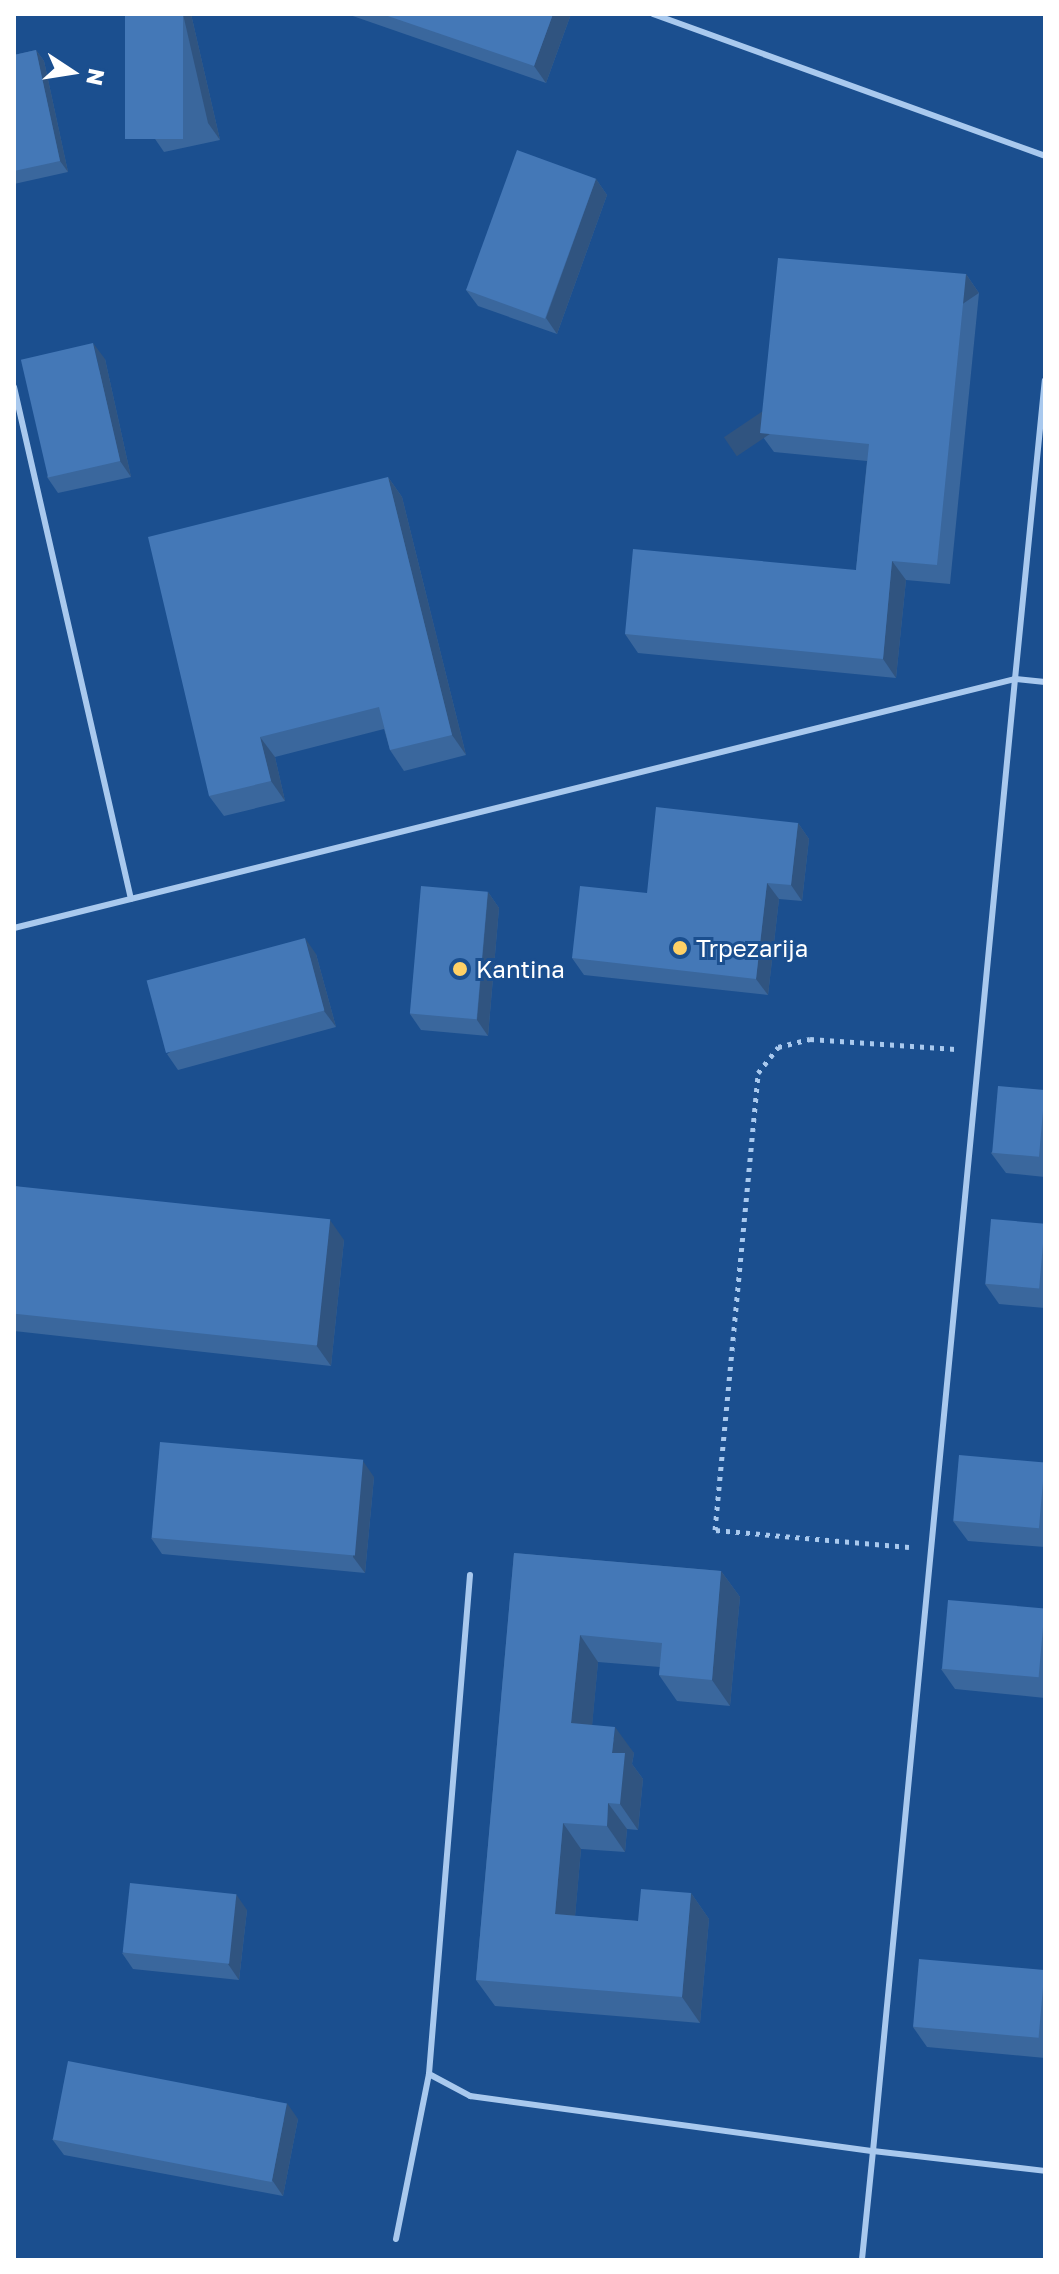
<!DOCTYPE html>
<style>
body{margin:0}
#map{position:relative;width:1059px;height:2274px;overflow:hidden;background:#1b4f8f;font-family:"Golos Text",sans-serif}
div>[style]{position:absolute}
.path>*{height:5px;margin-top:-2.5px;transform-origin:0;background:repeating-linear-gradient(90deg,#a9c9ee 0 4px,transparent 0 10px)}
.service>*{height:6px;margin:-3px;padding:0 3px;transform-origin:3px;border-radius:3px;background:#a9c9ee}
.wall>*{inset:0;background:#3a679d}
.shaded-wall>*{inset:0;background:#305480;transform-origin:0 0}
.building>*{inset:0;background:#4478b7;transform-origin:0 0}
.dots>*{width:22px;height:22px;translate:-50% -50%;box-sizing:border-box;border:4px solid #1b4f8f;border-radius:50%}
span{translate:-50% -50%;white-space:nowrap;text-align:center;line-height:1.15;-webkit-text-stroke:6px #1b4f8f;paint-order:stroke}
.poi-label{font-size:24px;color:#fff}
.left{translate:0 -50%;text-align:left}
.frame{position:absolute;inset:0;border:16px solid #fff;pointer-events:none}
.north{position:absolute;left:32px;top:32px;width:80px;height:80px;-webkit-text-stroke:6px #1b4f8f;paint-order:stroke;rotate:102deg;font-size:22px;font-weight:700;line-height:32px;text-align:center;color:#fff}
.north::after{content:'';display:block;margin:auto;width:28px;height:36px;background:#fff;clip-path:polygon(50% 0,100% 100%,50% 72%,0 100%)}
</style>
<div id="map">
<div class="path">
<i style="left:909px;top:1547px;width:195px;rotate:-175deg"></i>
<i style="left:715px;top:1530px;width:459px;rotate:-84.6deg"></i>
<i style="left:758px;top:1073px;width:33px;rotate:-52deg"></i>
<i style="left:778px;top:1047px;width:33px;rotate:-14deg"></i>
<i style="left:810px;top:1039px;width:146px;rotate:3.9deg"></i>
</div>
<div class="service">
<i style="left:653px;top:14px;width:417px;rotate:19.9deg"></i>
<i style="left:14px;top:387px;width:525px;rotate:77.13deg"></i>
<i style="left:1045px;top:682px;width:30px;rotate:-174deg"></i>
<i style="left:1015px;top:679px;width:1479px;rotate:95.51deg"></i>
<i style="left:873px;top:2151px;width:173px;rotate:6.6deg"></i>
<i style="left:14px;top:928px;width:1032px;rotate:-13.97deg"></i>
<i style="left:1015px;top:679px;width:300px;rotate:-84.3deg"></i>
<i style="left:470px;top:1575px;width:501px;rotate:94.7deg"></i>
<i style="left:429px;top:2074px;width:47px;rotate:28.2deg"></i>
<i style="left:470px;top:2096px;width:407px;rotate:7.8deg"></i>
<i style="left:873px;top:2151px;width:110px;rotate:95.8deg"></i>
<i style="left:396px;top:2239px;width:168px;rotate:-78.7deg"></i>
</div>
<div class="wall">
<i style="clip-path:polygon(125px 14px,191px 14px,220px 140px,164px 152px,153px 136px)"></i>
<i style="clip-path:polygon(347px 14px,571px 14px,546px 83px)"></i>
<i style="clip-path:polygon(36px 50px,44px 61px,68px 172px,14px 184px,14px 55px)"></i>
<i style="clip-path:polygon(596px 179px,607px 195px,557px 334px,478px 306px,466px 290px)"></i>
<i style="clip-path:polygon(966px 274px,979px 293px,950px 584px,906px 580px,896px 678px,638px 653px,625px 634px,856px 570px,867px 461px,774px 452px,760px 433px)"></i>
<i style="clip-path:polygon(105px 359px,131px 477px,58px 493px,47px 477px)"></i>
<i style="clip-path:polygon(388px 477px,402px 497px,466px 755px,404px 771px,390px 750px,384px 729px,275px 757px,285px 801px,224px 816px,209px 796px)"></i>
<i style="clip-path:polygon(798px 823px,809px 839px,802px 901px,779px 899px,768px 995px,584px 975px,572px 958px,647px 893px)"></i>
<i style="clip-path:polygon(488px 892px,499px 908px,488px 1036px,421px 1030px,410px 1014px)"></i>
<i style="clip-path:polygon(316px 954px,336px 1027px,178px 1070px,167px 1054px)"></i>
<i style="clip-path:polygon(1045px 1090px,1045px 1177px,1006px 1173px,991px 1153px)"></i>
<i style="clip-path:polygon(14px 1186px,344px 1240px,331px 1366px,14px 1331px)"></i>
<i style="clip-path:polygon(1045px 1224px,1045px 1308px,999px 1304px,985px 1284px)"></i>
<i style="clip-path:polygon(1045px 1462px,1045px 1547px,968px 1541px,953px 1521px)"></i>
<i style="clip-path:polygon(374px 1477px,365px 1573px,162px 1554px,151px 1538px)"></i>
<i style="clip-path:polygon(514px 1553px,721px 1571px,740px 1597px,730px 1706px,677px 1701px,659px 1675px,660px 1667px,598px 1662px,592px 1725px,634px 1753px,632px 1764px,643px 1779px,638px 1830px,627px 1829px,625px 1852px,581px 1849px,575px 1916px,638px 1921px,691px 1893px,709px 1919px,700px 2023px,495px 2006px,476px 1980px)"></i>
<i style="clip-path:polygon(1045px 1609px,1045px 1698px,955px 1689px,941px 1669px)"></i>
<i style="clip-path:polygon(247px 1910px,239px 1980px,133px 1969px,122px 1953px)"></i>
<i style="clip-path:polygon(1045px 1970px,1045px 2058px,927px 2047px,913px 2027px)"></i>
<i style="clip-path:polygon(298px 2119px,283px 2196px,64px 2155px,52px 2139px)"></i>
</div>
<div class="shaded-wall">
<i style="clip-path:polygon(183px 14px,191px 14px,220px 140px,208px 123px)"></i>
<i style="clip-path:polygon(553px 14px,571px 14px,546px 83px,534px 66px)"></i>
<i style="clip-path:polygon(36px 50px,44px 61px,68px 172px,60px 161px)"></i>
<i style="clip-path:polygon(596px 179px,607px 195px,557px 334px,546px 318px)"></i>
<i style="left:966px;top:274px;width:23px;height:292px;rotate:56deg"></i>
<i style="clip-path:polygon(93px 343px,105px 359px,131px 477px,120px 461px)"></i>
<i style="clip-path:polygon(388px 477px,402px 497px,466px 755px,452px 735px)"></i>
<i style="clip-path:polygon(892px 561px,906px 580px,896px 678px,883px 659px)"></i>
<i style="clip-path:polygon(260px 737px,275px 757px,285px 801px,271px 781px)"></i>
<i style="clip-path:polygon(798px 823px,809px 839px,802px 901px,791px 885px)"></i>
<i style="clip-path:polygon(767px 883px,779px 899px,768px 995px,756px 979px)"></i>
<i style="clip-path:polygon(488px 892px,499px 908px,488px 1036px,477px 1020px)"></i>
<i style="clip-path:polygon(305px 938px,316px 954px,336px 1027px,324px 1011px)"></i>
<i style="clip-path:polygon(330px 1220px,344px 1240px,331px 1366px,316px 1345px)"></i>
<i style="clip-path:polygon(363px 1461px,374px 1477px,365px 1573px,353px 1557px)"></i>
<i style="clip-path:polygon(721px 1571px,740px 1597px,730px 1706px,712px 1680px)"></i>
<i style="clip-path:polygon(580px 1635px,598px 1662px,590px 1749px,571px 1723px)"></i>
<i style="clip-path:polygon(615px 1727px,634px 1753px,632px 1764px,643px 1779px,638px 1830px,620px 1804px,612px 1753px)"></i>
<i style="clip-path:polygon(608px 1803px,627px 1829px,625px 1852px,607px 1826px)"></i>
<i style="clip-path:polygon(563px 1823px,581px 1849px,573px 1940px,555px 1914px)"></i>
<i style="clip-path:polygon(691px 1893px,709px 1919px,700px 2023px,682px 1997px)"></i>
<i style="clip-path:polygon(236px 1894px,247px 1910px,239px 1980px,228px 1964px)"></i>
<i style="clip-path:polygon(287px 2103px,298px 2119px,283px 2196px,272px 2180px)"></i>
</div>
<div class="building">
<i style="left:125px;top:14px;width:58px;height:125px"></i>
<i style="clip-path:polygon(382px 14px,553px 14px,534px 66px)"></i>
<i style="clip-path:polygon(36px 50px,60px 161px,14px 171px,14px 55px)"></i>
<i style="left:517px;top:150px;width:84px;height:149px;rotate:20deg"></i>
<i style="clip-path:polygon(778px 258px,966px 274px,937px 565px,892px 561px,883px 659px,625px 634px,633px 549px,856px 570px,869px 444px,760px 433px)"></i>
<i style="left:93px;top:343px;width:121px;height:74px;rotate:77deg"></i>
<i style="clip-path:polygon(388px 477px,452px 735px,390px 750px,379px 707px,260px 737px,271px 781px,209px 796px,148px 537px)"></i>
<i style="clip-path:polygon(656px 807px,798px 823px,791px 885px,767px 883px,756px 979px,572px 958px,580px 886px,647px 893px)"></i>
<i style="left:421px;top:886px;width:67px;height:128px;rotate:5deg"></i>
<i style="left:305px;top:938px;width:75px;height:164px;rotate:75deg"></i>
<i style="left:998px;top:1086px;width:47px;height:67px;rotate:5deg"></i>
<i style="left:14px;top:1186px;width:318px;height:127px;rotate:6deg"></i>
<i style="left:991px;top:1219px;width:54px;height:65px;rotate:5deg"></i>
<i style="left:160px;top:1442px;width:204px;height:96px;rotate:5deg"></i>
<i style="left:959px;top:1455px;width:86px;height:66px;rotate:5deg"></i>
<i style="clip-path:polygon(514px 1553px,721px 1571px,712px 1680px,659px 1675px,662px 1643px,580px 1635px,571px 1723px,615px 1727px,612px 1753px,625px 1753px,620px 1804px,608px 1803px,607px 1826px,563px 1823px,555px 1914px,638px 1921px,641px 1889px,691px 1893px,682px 1997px,476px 1980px)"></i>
<i style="left:948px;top:1600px;width:97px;height:69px;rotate:5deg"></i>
<i style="left:130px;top:1883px;width:107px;height:70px;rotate:6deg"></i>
<i style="left:919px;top:1959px;width:126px;height:68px;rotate:5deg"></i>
<i style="left:68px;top:2061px;width:223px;height:80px;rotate:11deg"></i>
</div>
<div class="dots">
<i style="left:680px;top:948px;background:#ffd166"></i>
<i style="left:460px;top:969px;background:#ffd166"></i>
</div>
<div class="poi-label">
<span class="left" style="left:696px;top:948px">Trpezarija</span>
<span class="left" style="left:476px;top:969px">Kantina</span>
</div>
<div class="frame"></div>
<div class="north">N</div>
</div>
